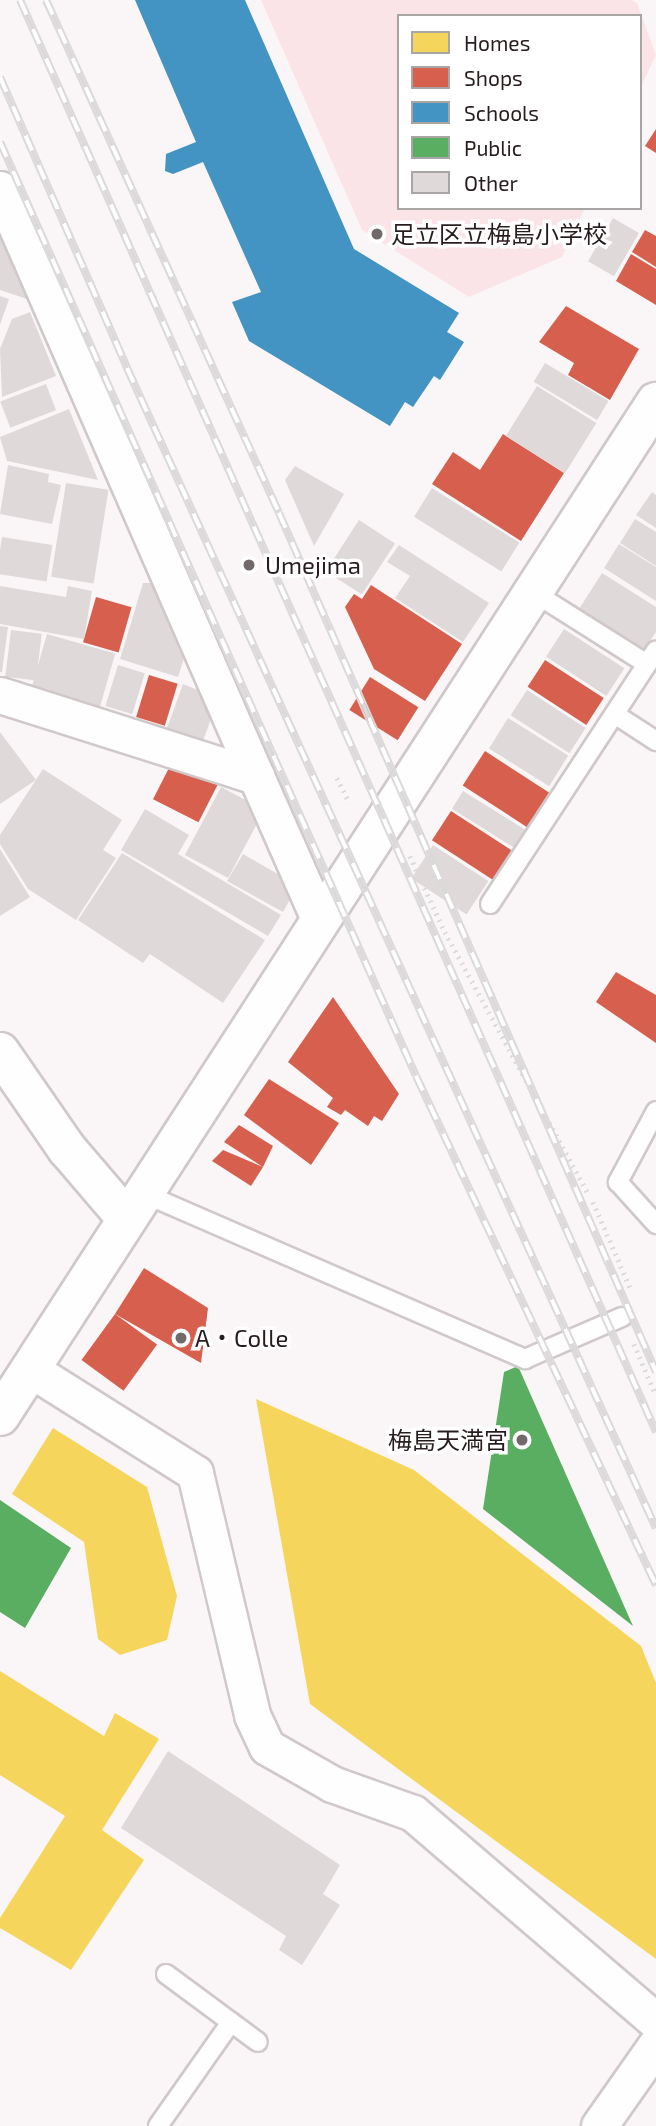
<!DOCTYPE html>
<meta charset="utf-8">
<style>
body{margin:0}
#map{position:relative;width:656px;height:2126px;overflow:hidden;background:#faf6f7;font-family:"Exo 2","Noto Sans JP",sans-serif}
div>[style]{position:absolute}
.green>*{inset:0;background:#fbe4e8}
.homes>*{inset:0;background:#f6d55c}
.shops>*{inset:0;background:#d6604d;transform-origin:0 0}
.schools>*{inset:0;background:#4393c3}
.public>*{inset:0;background:#5aae61}
.building>*{inset:0;background:#e0d9da;transform-origin:0 0}
.path>*{height:4.5px;margin-top:-2.25px;transform-origin:0;background:repeating-linear-gradient(90deg,#dddcdc 0 2px,transparent 0 7px)}
.roads{filter:drop-shadow(2px 0 #d0c8c9) drop-shadow(-2px 0 #d0c8c9) drop-shadow(0 2px #d0c8c9) drop-shadow(0 -2px #d0c8c9)}
.service>*{height:18px;margin:-9px;padding:0 9px;transform-origin:9px;border-radius:9px;background:#fefefe}
.minor>*{height:35px;margin:-17.5px;padding:0 17.5px;transform-origin:17.5px;border-radius:17.5px;background:#fefefe}
.tertiary>*{height:38px;margin:-19px;padding:0 19px;transform-origin:19px;border-radius:19px;background:#fefefe}
.rail>*{height:8px;margin-top:-4px;transform-origin:0;background:repeating-linear-gradient(90deg,#fff 0 16px,#dbd9da 0 32px);box-sizing:border-box;border-block:2px solid #dbd9da}
.dots>*{width:19px;height:19px;translate:-50% -50%;box-sizing:border-box;border:4px solid #fff;border-radius:50%}
span{translate:-50% -50%;white-space:nowrap;text-align:center;line-height:1.15;-webkit-text-stroke:7px #fff;paint-order:stroke}
.poi-label{font-size:24px;color:#281d1e}
.left{translate:0 -50%;text-align:left}
.right{translate:-100% -50%;text-align:right}
.legend{position:absolute;left:397px;top:14px;width:245px;height:196px;box-sizing:border-box;background:#fff;border:2px solid #a9a5a5;margin:0;padding:9px 12px;list-style:none;font-size:21px;color:#281d1e}
.legend li{display:flex;align-items:center;gap:14px;height:35px}
.legend b{width:35px;border:2px solid #a9a5a5}
</style>
<div id="map">
<div class="green">
<i style="clip-path:polygon(261px 0,631px 0,637px 3px,656px 55px,640px 89px,640px 16px,399px 16px,399px 208px,585px 208px,562px 257px,469px 297px,362px 230px)"></i>
</div>
<div class="homes">
<i style="clip-path:polygon(256px 1399px,414px 1470px,641px 1646px,656px 1683px,656px 1959px,310px 1704px)"></i>
<i style="clip-path:polygon(53px 1428px,147px 1487px,177px 1596px,167px 1640px,120px 1655px,98px 1639px,84px 1542px,12px 1494px)"></i>
<i style="clip-path:polygon(0 1671px,104px 1736px,115px 1713px,159px 1739px,102px 1830px,144px 1860px,71px 1970px,0 1928px,0 1918px,65px 1816px,0 1775px)"></i>
</div>
<div class="shops">
<i style="clip-path:polygon(656px 129px,656px 153px,645px 146px)"></i>
<i style="clip-path:polygon(645px 230px,656px 236px,656px 267px,632px 252px)"></i>
<i style="clip-path:polygon(631px 254px,656px 269px,656px 305px,616px 281px)"></i>
<i style="clip-path:polygon(566px 306px,639px 349px,610px 400px,568px 375px,574px 363px,539px 342px)"></i>
<i style="clip-path:polygon(503px 434px,564px 473px,521px 541px,432px 484px,453px 452px,480px 470px)"></i>
<i style="clip-path:polygon(371px 585px,462px 644px,425px 701px,374px 669px,345px 607px,354px 594px,362px 599px)"></i>
<i style="left:96px;top:597px;width:37px;height:47px;rotate:16deg"></i>
<i style="left:545px;top:660px;width:70px;height:32px;rotate:33deg"></i>
<i style="left:149px;top:675px;width:30px;height:44px;rotate:17deg"></i>
<i style="left:370px;top:677px;width:57px;height:39px;rotate:32deg"></i>
<i style="left:485px;top:751px;width:80px;height:41px;rotate:33deg"></i>
<i style="left:173px;top:760px;width:51px;height:44px;rotate:27deg"></i>
<i style="left:451px;top:811px;width:78px;height:35px;rotate:33deg"></i>
<i style="clip-path:polygon(616px 972px,656px 995px,656px 1043px,596px 1002px)"></i>
<i style="clip-path:polygon(333px 997px,399px 1094px,382px 1121px,374px 1116px,368px 1126px,345px 1110px,341px 1115px,327px 1107px,333px 1098px,288px 1062px)"></i>
<i style="clip-path:polygon(269px 1079px,339px 1123px,311px 1165px,244px 1115px)"></i>
<i style="clip-path:polygon(239px 1125px,273px 1146px,263px 1167px,224px 1142px)"></i>
<i style="clip-path:polygon(223px 1150px,263px 1167px,251px 1186px,212px 1161px)"></i>
<i style="clip-path:polygon(144px 1268px,208px 1308px,201px 1363px,115px 1314px)"></i>
<i style="left:115px;top:1314px;width:52px;height:57px;rotate:36deg"></i>
</div>
<div class="schools">
<i style="clip-path:polygon(135px 0,245px 0,354px 249px,459px 313px,447px 332px,464px 342px,440px 380px,434px 376px,413px 407px,405px 402px,390px 426px,249px 341px,232px 302px,261px 292px,203px 162px,173px 174px,165px 171px,166px 154px,196px 142px)"></i>
</div>
<div class="public">
<i style="clip-path:polygon(518px 1366px,633px 1626px,483px 1509px,504px 1372px)"></i>
<i style="clip-path:polygon(0 1500px,71px 1548px,25px 1628px,0 1612px)"></i>
</div>
<div class="building">
<i style="left:613px;top:218px;width:30px;height:50px;rotate:30deg"></i>
<i style="clip-path:polygon(0 237px,27px 299px,0 290px)"></i>
<i style="clip-path:polygon(0 296px,9px 299px,0 325px)"></i>
<i style="clip-path:polygon(30px 312px,56px 376px,2px 397px,0 349px,12px 319px)"></i>
<i style="left:545px;top:363px;width:74px;height:22px;rotate:31deg"></i>
<i style="left:46px;top:384px;width:28px;height:49px;rotate:69deg"></i>
<i style="left:537px;top:386px;width:70px;height:59px;rotate:32deg"></i>
<i style="clip-path:polygon(69px 409px,98px 480px,7px 461px,0 437px)"></i>
<i style="clip-path:polygon(8px 465px,49px 474px,48px 482px,61px 485px,52px 524px,0 514px)"></i>
<i style="clip-path:polygon(295px 466px,344px 494px,314px 546px,285px 480px)"></i>
<i style="left:66px;top:483px;width:43px;height:95px;rotate:9deg"></i>
<i style="left:432px;top:488px;width:103px;height:34px;rotate:32deg"></i>
<i style="clip-path:polygon(652px 492px,656px 495px,656px 528px,636px 515px)"></i>
<i style="clip-path:polygon(635px 519px,656px 532px,656px 566px,620px 543px)"></i>
<i style="left:359px;top:520px;width:43px;height:61px;rotate:33deg"></i>
<i style="left:2px;top:537px;width:51px;height:37px;rotate:9deg"></i>
<i style="clip-path:polygon(619px 544px,656px 567px,656px 601px,604px 568px)"></i>
<i style="clip-path:polygon(399px 545px,489px 603px,463px 642px,395px 598px,410px 576px,387px 562px)"></i>
<i style="clip-path:polygon(602px 573px,656px 607px,656px 632px,645px 649px,579px 609px)"></i>
<i style="clip-path:polygon(143px 583px,153px 583px,185px 655px,178px 677px,120px 659px)"></i>
<i style="clip-path:polygon(0 586px,66px 597px,68px 586px,92px 591px,84px 639px,0 624px)"></i>
<i style="clip-path:polygon(0 626px,8px 627px,2px 672px,0 672px)"></i>
<i style="left:564px;top:629px;width:72px;height:33px;rotate:33deg"></i>
<i style="left:11px;top:630px;width:31px;height:47px;rotate:7deg"></i>
<i style="left:47px;top:634px;width:71px;height:55px;rotate:16deg"></i>
<i style="left:118px;top:665px;width:28px;height:43px;rotate:17deg"></i>
<i style="clip-path:polygon(183px 684px,198px 690px,211px 719px,203px 741px,167px 728px)"></i>
<i style="left:527px;top:690px;width:70px;height:30px;rotate:33deg"></i>
<i style="left:508px;top:718px;width:71px;height:36px;rotate:32deg"></i>
<i style="clip-path:polygon(0 732px,36px 780px,0 804px)"></i>
<i style="clip-path:polygon(43px 769px,122px 820px,103px 850px,116px 858px,76px 920px,28px 889px,0 844px,0 835px)"></i>
<i style="left:221px;top:787px;width:49px;height:77px;rotate:28deg"></i>
<i style="left:463px;top:791px;width:78px;height:21px;rotate:32deg"></i>
<i style="clip-path:polygon(145px 809px,189px 835px,178px 854px,281px 915px,268px 936px,121px 850px)"></i>
<i style="left:433px;top:845px;width:66px;height:40px;rotate:33deg"></i>
<i style="clip-path:polygon(0 849px,30px 897px,0 916px)"></i>
<i style="clip-path:polygon(122px 853px,265px 940px,223px 1003px,150px 954px,143px 963px,78px 920px)"></i>
<i style="clip-path:polygon(243px 854px,281px 876px,289px 862px,298px 885px,283px 912px,227px 881px)"></i>
<i style="clip-path:polygon(168px 1751px,340px 1865px,323px 1894px,340px 1905px,302px 1965px,279px 1950px,286px 1936px,121px 1828px)"></i>
</div>
<div class="path">
<i style="left:337px;top:778px;width:28px;rotate:63deg"></i>
<i style="left:410px;top:856px;width:84px;rotate:65.3deg"></i>
<i style="left:445px;top:932px;width:300px;rotate:61.3deg"></i>
<i style="left:593px;top:1202px;width:93px;rotate:66.5deg"></i>
<i style="left:634px;top:1344px;width:56px;rotate:66.7deg"></i>
</div>
<div class="roads">
<div class="service">
<i style="left:533px;top:592px;width:135px;rotate:32.3deg"></i>
<i style="left:616px;top:715px;width:48px;rotate:33deg"></i>
<i style="left:490px;top:904px;width:303px;rotate:-56.8deg"></i>
<i style="left:656px;top:1111px;width:81px;rotate:118.2deg"></i>
<i style="left:618px;top:1182px;width:57px;rotate:47.9deg"></i>
<i style="left:143px;top:1193px;width:417px;rotate:23.5deg"></i>
<i style="left:525px;top:1359px;width:106px;rotate:-23.4deg"></i>
<i style="left:166px;top:1974px;width:114px;rotate:36.5deg"></i>
<i style="left:158px;top:2126px;width:127px;rotate:-54.9deg"></i>
</div>
<div class="minor">
<i style="left:0;top:189px;width:640px;rotate:66.44deg"></i>
<i style="left:0;top:695px;width:269px;rotate:17.6deg"></i>
<i style="left:256px;top:776px;width:158px;rotate:66.2deg"></i>
<i style="left:30px;top:1369px;width:195px;rotate:32.2deg"></i>
<i style="left:195px;top:1473px;width:249px;rotate:76.7deg"></i>
<i style="left:252px;top:1715px;width:35px;rotate:65deg"></i>
<i style="left:267px;top:1747px;width:75px;rotate:29.6deg"></i>
<i style="left:332px;top:1784px;width:86px;rotate:19.7deg"></i>
<i style="left:413px;top:1813px;width:320px;rotate:40.6deg"></i>
<i style="left:599px;top:2126px;width:99px;rotate:-54.9deg"></i>
</div>
<div class="tertiary">
<i style="left:0;top:1052px;width:118px;rotate:55.4deg"></i>
<i style="left:67px;top:1149px;width:92px;rotate:49.4deg"></i>
<i style="left:0;top:1416px;width:1208px;rotate:-57.1deg"></i>
</div>
</div>
<div class="rail">
<i style="left:20px;top:0;width:1567px;rotate:66.05deg"></i>
<i style="left:46px;top:0;width:563px;rotate:65.57deg"></i>
<i style="left:279px;top:513px;width:938px;rotate:66.3deg"></i>
<i style="left:0;top:77px;width:318px;rotate:66.4deg"></i>
<i style="left:127px;top:368px;width:1275px;rotate:65.49deg"></i>
<i style="left:0;top:142px;width:1022px;rotate:65.99deg"></i>
<i style="left:416px;top:1076px;width:563px;rotate:64.76deg"></i>
</div>
<div class="dots">
<i style="left:377px;top:234px;background:#72696a"></i>
<i style="left:249px;top:565px;background:#72696a"></i>
<i style="left:181px;top:1338px;background:#72696a"></i>
<i style="left:522px;top:1440px;background:#72696a"></i>
</div>
<div class="poi-label">
<span class="left" style="left:391px;top:234px">足立区立梅島小学校</span>
<span class="left" style="left:265px;top:565px">Umejima</span>
<span class="left" style="left:195px;top:1338px">A・Colle</span>
<span class="right" style="left:508px;top:1440px">梅島天満宮</span>
</div>
<ul class="legend">
<li><b style="height:19px;background:#f6d55c"></b>Homes</li>
<li><b style="height:19px;background:#d6604d"></b>Shops</li>
<li><b style="height:19px;background:#4393c3"></b>Schools</li>
<li><b style="height:19px;background:#5aae61"></b>Public</li>
<li><b style="height:19px;background:#e0d9da"></b>Other</li>
</ul>
</div>
